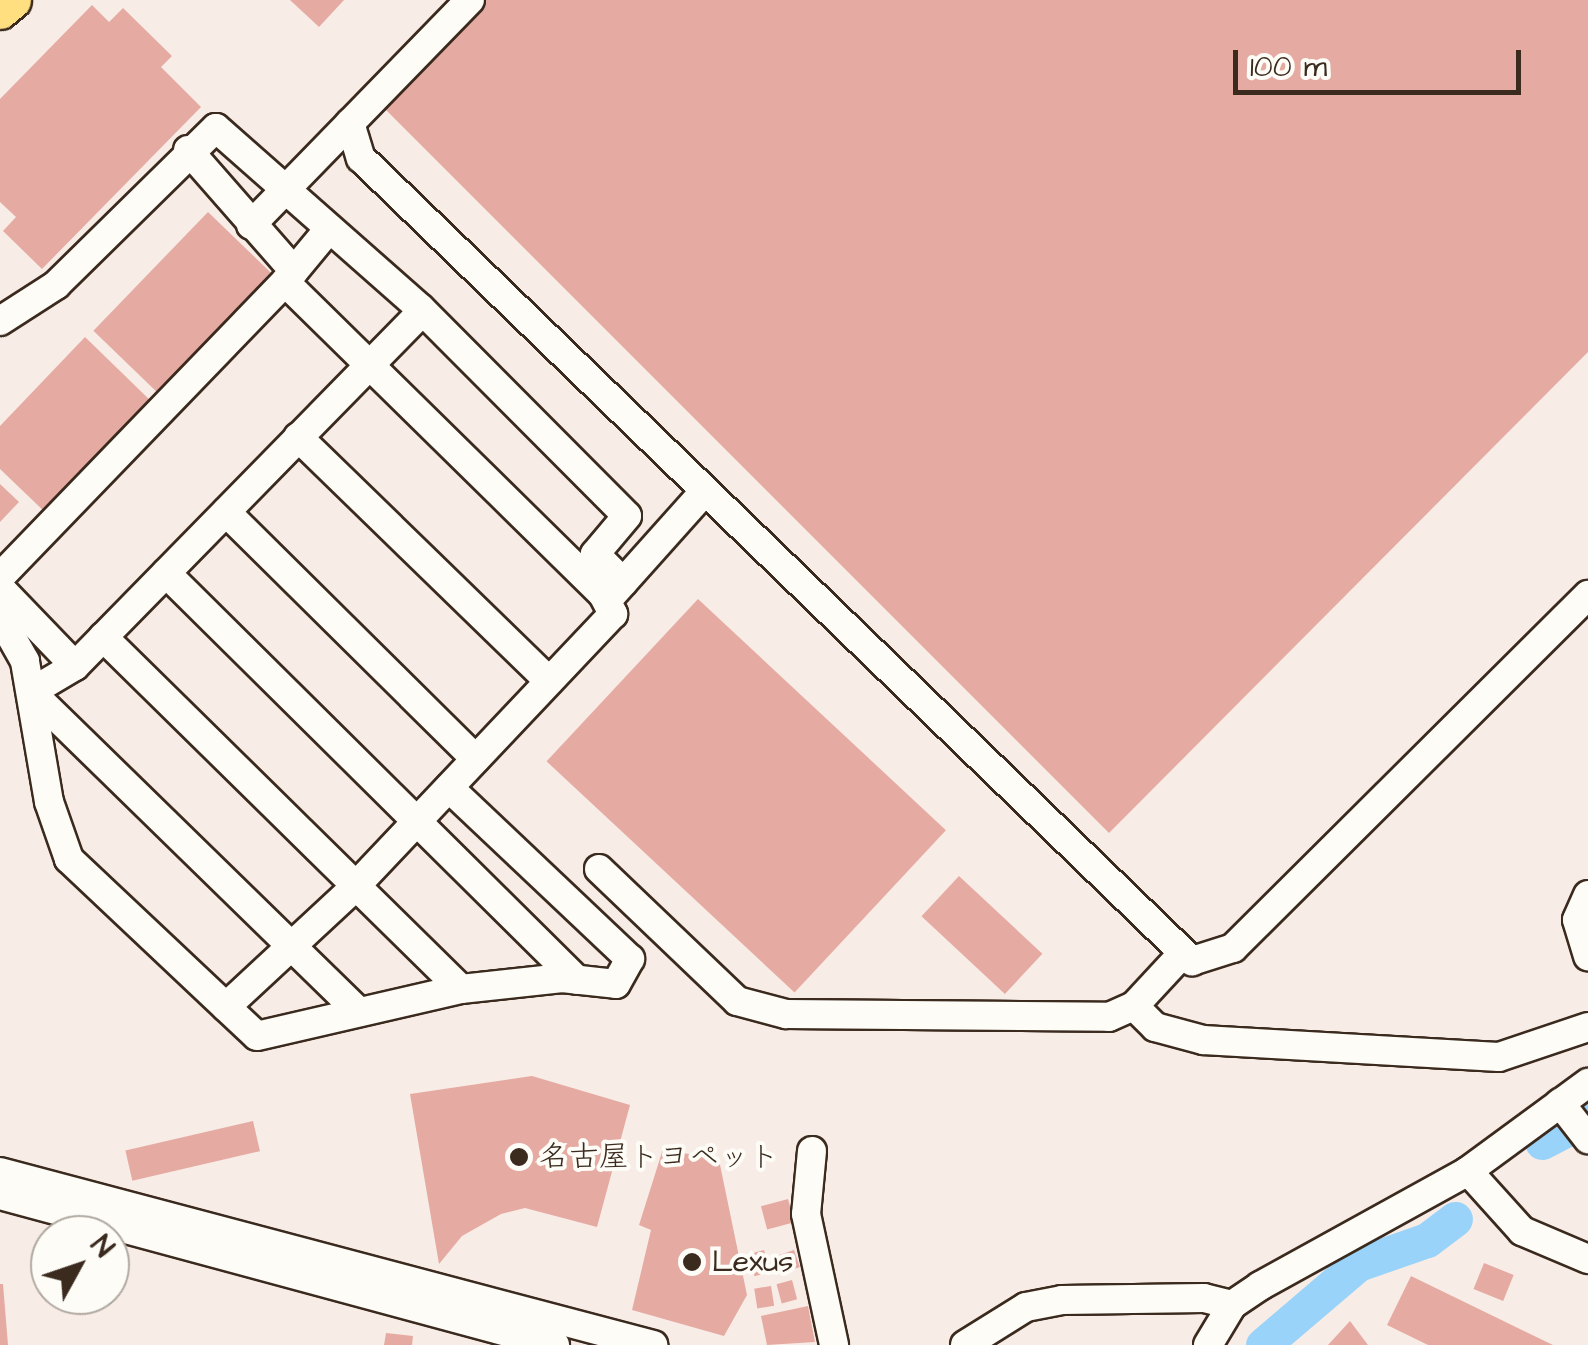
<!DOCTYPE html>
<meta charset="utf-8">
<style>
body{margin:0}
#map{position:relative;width:1588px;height:1345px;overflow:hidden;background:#f8ece6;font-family:"Architects Daughter","Klee One",sans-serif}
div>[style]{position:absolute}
.river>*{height:35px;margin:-17.5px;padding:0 17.5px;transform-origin:17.5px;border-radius:17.5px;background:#99d3f9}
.building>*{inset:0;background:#e5aba2;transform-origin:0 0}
.roads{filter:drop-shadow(2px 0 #3b2a1e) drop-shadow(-2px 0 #3b2a1e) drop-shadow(0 2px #3b2a1e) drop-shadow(0 -2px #3b2a1e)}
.minor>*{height:28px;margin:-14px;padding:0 14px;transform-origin:14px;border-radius:14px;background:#fdfcf7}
.major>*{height:35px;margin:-17.5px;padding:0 17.5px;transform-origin:17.5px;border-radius:17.5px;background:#ffdf80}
.dots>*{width:28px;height:28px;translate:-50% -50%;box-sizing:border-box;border:5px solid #fdfcf7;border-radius:50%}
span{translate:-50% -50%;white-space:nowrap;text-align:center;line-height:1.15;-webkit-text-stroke:8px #fdfcf7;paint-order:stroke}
.poi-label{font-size:30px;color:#3b2a1e}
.left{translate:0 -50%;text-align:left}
.north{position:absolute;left:30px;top:1215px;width:100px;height:100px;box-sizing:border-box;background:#fdfcf7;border:2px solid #afa8a0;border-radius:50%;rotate:50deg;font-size:28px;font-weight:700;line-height:40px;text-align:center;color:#3b2a1e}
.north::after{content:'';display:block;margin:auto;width:35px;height:45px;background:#3b2a1e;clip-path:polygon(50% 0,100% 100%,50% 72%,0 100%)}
.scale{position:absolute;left:1233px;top:50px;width:288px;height:45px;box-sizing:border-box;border:5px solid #3b2a1e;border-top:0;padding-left:12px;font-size:30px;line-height:35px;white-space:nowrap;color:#3b2a1e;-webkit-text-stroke:8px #fdfcf7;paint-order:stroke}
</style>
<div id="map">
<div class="river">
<i style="left:1542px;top:1142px;width:52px;rotate:-27.6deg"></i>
<i style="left:1263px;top:1345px;width:125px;rotate:-40.5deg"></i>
<i style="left:1358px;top:1264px;width:73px;rotate:-19.2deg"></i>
<i style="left:1427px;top:1240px;width:35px;rotate:-37deg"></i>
</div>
<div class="building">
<i style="clip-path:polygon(290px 0,344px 0,319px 27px)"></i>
<i style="clip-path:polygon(483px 0,1588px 0,1588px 352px,1109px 833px,380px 104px)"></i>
<i style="clip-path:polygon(92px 5px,109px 22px,123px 8px,172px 56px,161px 67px,201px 107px,42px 269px,3px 231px,16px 217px,0 202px,0 99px)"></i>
<i style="left:208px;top:212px;width:94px;height:165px;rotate:44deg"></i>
<i style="clip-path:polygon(85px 337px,154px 404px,48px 515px,0 469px,0 426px)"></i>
<i style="clip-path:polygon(0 484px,19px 502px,0 522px)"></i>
<i style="left:698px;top:599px;width:339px;height:222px;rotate:43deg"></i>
<i style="left:959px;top:876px;width:114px;height:55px;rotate:43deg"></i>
<i style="clip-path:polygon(532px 1076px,630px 1105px,597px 1227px,525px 1208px,501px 1214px,462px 1236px,439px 1264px,410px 1094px)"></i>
<i style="left:253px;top:1121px;width:31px;height:131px;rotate:77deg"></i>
<i style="clip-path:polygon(663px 1149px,719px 1160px,747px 1295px,724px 1336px,632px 1310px,651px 1230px,639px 1225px)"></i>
<i style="left:788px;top:1199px;width:24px;height:28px;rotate:75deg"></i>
<i style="left:764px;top:1250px;width:23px;height:16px;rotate:75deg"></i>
<i style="left:794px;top:1250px;width:18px;height:23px;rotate:71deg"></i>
<i style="left:1484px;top:1263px;width:32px;height:28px;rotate:22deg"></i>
<i style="clip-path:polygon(1411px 1276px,1553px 1345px,1428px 1345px,1387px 1325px)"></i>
<i style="left:792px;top:1280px;width:20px;height:16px;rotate:75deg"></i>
<i style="clip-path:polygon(0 1284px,3px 1284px,8px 1345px,0 1345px)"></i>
<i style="left:771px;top:1286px;width:20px;height:17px;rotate:81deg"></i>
<i style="clip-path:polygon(808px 1306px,815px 1342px,767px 1345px,761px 1316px)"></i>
<i style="clip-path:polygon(1350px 1321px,1368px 1345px,1328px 1345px)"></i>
<i style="clip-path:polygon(386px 1333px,413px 1336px,412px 1345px,384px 1345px)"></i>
</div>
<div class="roads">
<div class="minor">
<i style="left:350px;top:123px;width:37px;rotate:73deg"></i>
<i style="left:361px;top:158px;width:1156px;rotate:44.02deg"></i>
<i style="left:1192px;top:961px;width:43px;rotate:-17.6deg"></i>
<i style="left:1233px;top:948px;width:501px;rotate:-44.84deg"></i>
<i style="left:188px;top:150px;width:161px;rotate:48.8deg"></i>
<i style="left:251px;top:225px;width:314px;rotate:-45.8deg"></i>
<i style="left:285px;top:282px;width:69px;rotate:-50.3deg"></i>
<i style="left:0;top:321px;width:67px;rotate:-32.7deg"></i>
<i style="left:56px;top:285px;width:224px;rotate:-44.5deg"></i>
<i style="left:216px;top:128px;width:272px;rotate:41.4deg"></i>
<i style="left:420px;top:308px;width:293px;rotate:45.1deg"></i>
<i style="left:627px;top:516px;width:50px;rotate:130.1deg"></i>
<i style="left:595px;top:554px;width:40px;rotate:45deg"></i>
<i style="left:298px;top:437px;width:350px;rotate:44.2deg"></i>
<i style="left:226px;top:512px;width:351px;rotate:44.7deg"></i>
<i style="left:166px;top:573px;width:578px;rotate:44.72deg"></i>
<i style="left:0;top:577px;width:410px;rotate:-46deg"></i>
<i style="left:285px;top:282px;width:444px;rotate:44.5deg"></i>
<i style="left:602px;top:593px;width:24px;rotate:62deg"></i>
<i style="left:613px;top:614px;width:376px;rotate:133.4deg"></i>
<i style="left:355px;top:887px;width:176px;rotate:137.1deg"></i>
<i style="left:226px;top:1007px;width:216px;rotate:-136.7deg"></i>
<i style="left:69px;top:859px;width:60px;rotate:-109.3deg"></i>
<i style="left:49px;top:802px;width:143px;rotate:-99.7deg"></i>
<i style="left:25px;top:661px;width:51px;rotate:-119.6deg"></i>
<i style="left:0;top:588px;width:108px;rotate:46.1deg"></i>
<i style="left:75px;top:666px;width:497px;rotate:-45.6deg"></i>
<i style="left:611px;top:596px;width:141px;rotate:-48.2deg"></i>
<i style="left:103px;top:637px;width:502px;rotate:44.52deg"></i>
<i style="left:75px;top:666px;width:51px;rotate:149.4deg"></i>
<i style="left:31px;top:692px;width:458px;rotate:44.3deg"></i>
<i style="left:599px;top:869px;width:191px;rotate:43.7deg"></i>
<i style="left:737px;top:1001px;width:51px;rotate:14.9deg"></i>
<i style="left:786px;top:1014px;width:323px;rotate:0.5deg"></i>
<i style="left:1109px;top:1017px;width:27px;rotate:-24deg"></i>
<i style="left:1134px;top:1006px;width:30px;rotate:45deg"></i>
<i style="left:1155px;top:1027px;width:50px;rotate:15.2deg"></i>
<i style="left:1203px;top:1040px;width:296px;rotate:3.3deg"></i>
<i style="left:1499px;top:1057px;width:94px;rotate:-18.6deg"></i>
<i style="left:1588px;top:895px;width:27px;rotate:114deg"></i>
<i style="left:1577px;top:920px;width:38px;rotate:73deg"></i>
<i style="left:1134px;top:1006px;width:72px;rotate:-47.2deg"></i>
<i style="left:226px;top:1007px;width:42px;rotate:43.1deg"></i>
<i style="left:257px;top:1036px;width:209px;rotate:-13deg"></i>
<i style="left:461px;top:989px;width:102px;rotate:-6.2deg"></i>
<i style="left:562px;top:978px;width:54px;rotate:6.3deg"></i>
<i style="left:616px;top:984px;width:29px;rotate:-61deg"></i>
<i style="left:630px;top:959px;width:249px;rotate:-136.6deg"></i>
<i style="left:1560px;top:1103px;width:46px;rotate:52.1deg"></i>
<i style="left:812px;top:1151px;width:63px;rotate:95.4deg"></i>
<i style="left:806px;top:1214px;width:134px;rotate:77.9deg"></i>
<i style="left:1468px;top:1171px;width:81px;rotate:48deg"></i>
<i style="left:1522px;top:1231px;width:72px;rotate:23deg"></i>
<i style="left:0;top:1172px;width:676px;rotate:14.84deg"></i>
<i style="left:0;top:1195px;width:575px;rotate:15.12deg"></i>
<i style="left:965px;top:1345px;width:72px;rotate:-31.9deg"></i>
<i style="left:1026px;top:1307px;width:37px;rotate:-11deg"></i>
<i style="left:1062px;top:1300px;width:142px;rotate:-0.8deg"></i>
<i style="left:1204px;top:1298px;width:29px;rotate:14deg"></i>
<i style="left:1208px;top:1345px;width:47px;rotate:-59deg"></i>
<i style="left:1232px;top:1305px;width:34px;rotate:-34deg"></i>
<i style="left:1260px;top:1286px;width:238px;rotate:-28.9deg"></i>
<i style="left:1468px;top:1171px;width:149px;rotate:-36.3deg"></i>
</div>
<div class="major">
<i style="left:0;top:11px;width:17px;rotate:-40deg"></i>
</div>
</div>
<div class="dots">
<i style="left:519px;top:1157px;background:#3b2a1e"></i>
<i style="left:692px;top:1262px;background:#3b2a1e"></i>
</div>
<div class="poi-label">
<span class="left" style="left:539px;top:1157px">名古屋トヨペット</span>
<span class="left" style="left:712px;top:1262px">Lexus</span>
</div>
<div class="north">N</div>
<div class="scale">100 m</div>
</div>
